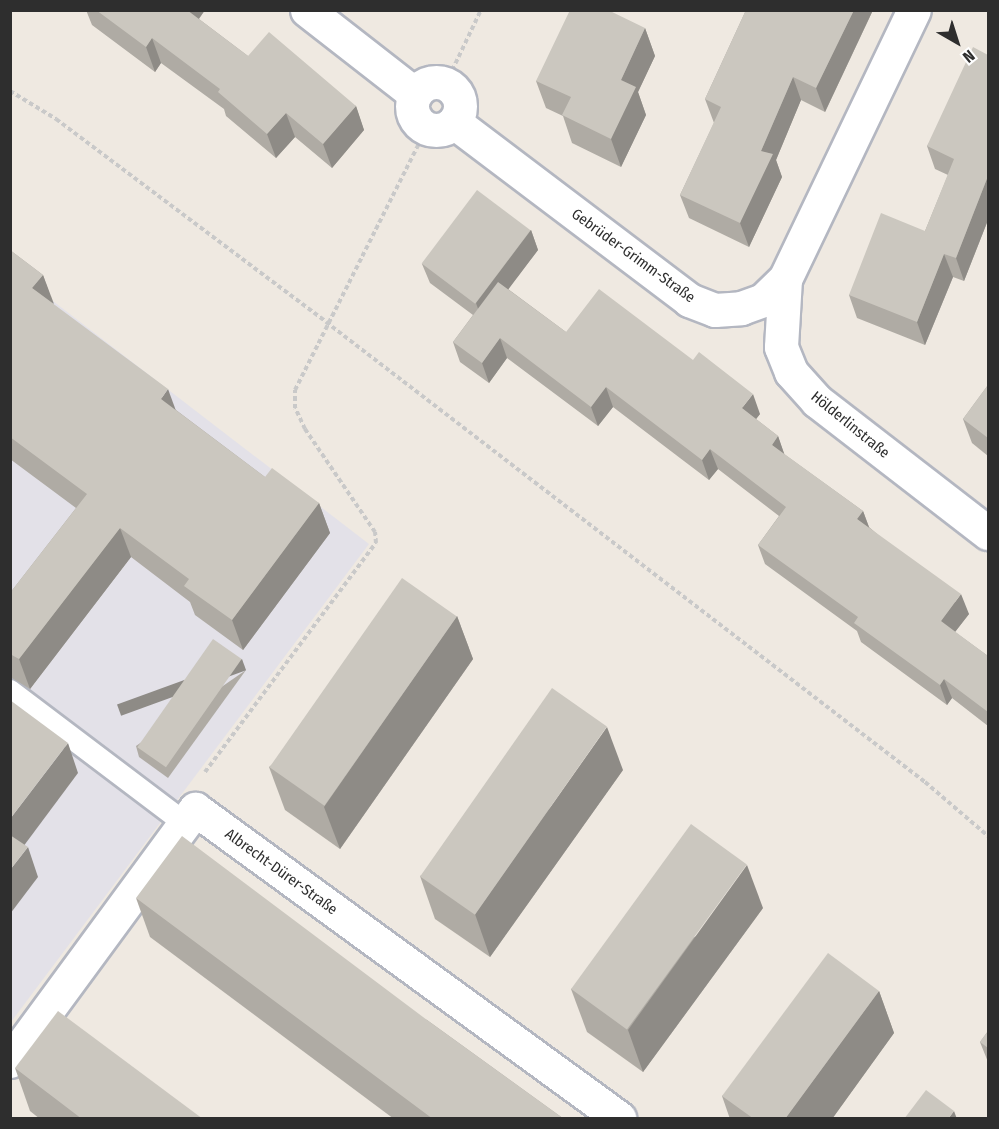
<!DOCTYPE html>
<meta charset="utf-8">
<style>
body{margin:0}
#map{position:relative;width:999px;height:1129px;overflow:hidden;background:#efe9e1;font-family:"Fira Sans Condensed",sans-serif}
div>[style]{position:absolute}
.industrial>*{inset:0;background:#e3e1e8}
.path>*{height:4px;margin-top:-2px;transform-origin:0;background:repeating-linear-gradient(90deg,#c9c9c9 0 4.5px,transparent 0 7.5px)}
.roads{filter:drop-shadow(2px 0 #b4b7c1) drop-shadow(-2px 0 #b4b7c1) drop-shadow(0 2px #b4b7c1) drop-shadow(0 -2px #b4b7c1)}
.service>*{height:22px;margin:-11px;padding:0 11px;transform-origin:11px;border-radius:11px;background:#fff}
.minor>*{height:33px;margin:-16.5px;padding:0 16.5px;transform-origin:16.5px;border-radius:16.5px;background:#fff}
.minor>.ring{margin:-16.5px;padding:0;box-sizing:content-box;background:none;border:33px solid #fff;border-radius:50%}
.wall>*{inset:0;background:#afaba4}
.shaded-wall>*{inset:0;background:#8e8b86;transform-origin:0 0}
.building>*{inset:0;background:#cbc7bf;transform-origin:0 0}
span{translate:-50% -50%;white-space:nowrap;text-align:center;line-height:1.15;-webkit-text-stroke:6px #fff;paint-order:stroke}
.street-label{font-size:15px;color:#2e2e2e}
.frame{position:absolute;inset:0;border:12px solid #2e2e2e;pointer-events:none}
.north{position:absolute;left:927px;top:12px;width:60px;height:60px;-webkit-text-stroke:4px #fff;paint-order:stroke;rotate:141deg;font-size:16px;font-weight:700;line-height:24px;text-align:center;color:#2e2e2e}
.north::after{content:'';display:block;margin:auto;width:21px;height:27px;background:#2e2e2e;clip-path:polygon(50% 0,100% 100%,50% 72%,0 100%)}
</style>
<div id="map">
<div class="industrial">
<i style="clip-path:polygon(10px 268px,369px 544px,11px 1022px,10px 1022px)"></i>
</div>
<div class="path">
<i style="left:449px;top:77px;width:74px;rotate:-64.5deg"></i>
<i style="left:10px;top:91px;width:54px;rotate:31.3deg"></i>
<i style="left:56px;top:119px;width:338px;rotate:36.9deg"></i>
<i style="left:326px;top:322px;width:755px;rotate:37.52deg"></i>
<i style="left:925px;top:782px;width:83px;rotate:40.6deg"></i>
<i style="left:205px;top:772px;width:286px;rotate:-53.3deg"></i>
<i style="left:376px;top:543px;width:11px;rotate:-95deg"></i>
<i style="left:375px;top:532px;width:125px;rotate:-124.2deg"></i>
<i style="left:305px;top:429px;width:23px;rotate:-115deg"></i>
<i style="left:295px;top:408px;width:18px;rotate:-90deg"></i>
<i style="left:295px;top:390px;width:280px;rotate:-63.3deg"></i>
</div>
<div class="roads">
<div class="service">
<i style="left:10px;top:691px;width:221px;rotate:37.1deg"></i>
</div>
<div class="minor">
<i style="left:307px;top:10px;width:137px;rotate:37.9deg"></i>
<i class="ring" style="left:412px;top:82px;width:15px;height:15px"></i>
<i style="left:454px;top:122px;width:295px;rotate:37.1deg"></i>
<i style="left:689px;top:300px;width:28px;rotate:21deg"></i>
<i style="left:715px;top:310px;width:26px;rotate:-4deg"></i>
<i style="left:741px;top:308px;width:23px;rotate:-20deg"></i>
<i style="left:763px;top:300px;width:30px;rotate:-44deg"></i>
<i style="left:785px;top:279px;width:298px;rotate:-64.4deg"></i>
<i style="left:785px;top:279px;width:68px;rotate:93.4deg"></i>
<i style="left:781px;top:347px;width:27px;rotate:68deg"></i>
<i style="left:791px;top:372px;width:39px;rotate:48deg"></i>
<i style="left:817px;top:401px;width:216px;rotate:37.7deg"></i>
<i style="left:10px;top:1061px;width:313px;rotate:-53.7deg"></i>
<i style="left:195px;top:809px;width:525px;rotate:36.08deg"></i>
</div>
</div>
<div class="wall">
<i style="clip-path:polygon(86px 10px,205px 10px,199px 19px,248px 56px,356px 106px,364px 130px,332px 168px,295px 137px,276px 158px,226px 116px,224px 109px,161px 63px,155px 72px,92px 25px)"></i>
<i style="clip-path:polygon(746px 10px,873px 10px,825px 112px,801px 100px,776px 160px,782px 177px,749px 247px,689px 218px,680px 195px,714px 123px,705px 99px)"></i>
<i style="clip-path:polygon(645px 28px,655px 56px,638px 92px,646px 115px,621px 167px,572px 143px,563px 116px,546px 108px,536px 81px)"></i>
<i style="clip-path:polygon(988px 55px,988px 220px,964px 281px,953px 277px,925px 345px,857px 318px,849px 295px,925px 231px,948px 175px,935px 169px,927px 146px)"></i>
<i style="clip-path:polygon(531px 230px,538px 250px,508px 289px,566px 332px,760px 414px,756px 419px,778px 436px,784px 454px,863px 511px,869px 527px,969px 614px,955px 632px,988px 656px,988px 726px,952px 698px,947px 705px,861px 642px,857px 631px,765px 564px,758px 545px,779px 516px,718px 469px,709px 480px,613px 407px,598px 426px,507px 358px,489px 383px,460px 362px,453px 342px,473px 315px,430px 283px,422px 264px)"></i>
<i style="clip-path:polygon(10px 250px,43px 275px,53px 304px,176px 410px,265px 477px,319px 503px,330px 533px,243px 650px,195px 615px,190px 602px,131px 557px,30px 689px,12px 678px,10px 678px,10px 593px,76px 508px,10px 459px)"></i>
<i style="clip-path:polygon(988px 385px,988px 456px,972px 443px,963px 419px)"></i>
<i style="clip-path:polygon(457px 616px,473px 659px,340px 849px,285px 810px,269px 767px)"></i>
<i style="clip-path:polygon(246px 670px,168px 778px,139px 757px,136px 746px)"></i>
<i style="clip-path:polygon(623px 770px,490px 957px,435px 919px,420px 876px)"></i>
<i style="clip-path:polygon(136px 898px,427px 1020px,564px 1119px,394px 1119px,150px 937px)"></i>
<i style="clip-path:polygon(763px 908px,643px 1072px,587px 1032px,571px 989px)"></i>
<i style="clip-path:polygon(879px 991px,894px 1033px,832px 1119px,730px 1119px,722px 1096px)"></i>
<i style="clip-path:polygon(988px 1031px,988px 1062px,980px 1042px)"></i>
<i style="clip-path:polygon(15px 1068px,203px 1119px,40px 1119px,30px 1111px)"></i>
</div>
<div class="shaded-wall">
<i style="clip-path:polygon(183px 10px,205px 10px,190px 31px)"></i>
<i style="clip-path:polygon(854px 10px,873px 10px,825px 112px,816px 88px)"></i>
<i style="clip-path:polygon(645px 28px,655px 56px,638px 92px,646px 115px,621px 167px,611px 139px,621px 80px)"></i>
<i style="clip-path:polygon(152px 38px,161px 63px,155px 72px,146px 47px)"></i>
<i style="clip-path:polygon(793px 77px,801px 100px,776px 160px,782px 177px,749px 247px,740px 223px,761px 151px)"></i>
<i style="clip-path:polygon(356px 106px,364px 130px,332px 168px,323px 144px)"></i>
<i style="clip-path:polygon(286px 113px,295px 137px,276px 158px,267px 134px)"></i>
<i style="clip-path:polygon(988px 176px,988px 220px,964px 281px,956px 258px)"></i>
<i style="clip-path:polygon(531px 230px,538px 250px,483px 323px,476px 303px)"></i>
<i style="clip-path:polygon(944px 254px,953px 277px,925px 345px,917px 322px)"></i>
<i style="clip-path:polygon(43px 275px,54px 304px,32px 288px)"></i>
<i style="clip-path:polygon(500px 338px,507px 358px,489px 383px,482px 363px)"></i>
<i style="clip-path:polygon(606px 387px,613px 407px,598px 426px,591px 407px)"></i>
<i style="clip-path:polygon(168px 389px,179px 419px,161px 399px)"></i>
<i style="clip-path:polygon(753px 394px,760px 414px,749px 428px,742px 408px)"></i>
<i style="clip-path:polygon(778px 436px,785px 456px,772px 445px)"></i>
<i style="clip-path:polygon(710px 449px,718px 469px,709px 480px,702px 460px)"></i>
<i style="clip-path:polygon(319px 503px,330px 533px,243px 650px,232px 620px)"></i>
<i style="clip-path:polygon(863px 511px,870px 530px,857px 519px)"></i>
<i style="clip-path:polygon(120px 528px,131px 557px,30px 689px,19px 659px)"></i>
<i style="clip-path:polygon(961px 594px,969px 614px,948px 641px,941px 621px)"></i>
<i style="clip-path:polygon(457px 616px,473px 659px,340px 849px,324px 807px)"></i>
<i style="left:242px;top:659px;width:12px;height:133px;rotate:70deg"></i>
<i style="clip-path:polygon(944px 679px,952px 698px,947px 705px,940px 685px)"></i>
<i style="clip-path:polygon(607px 727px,623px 770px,490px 957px,475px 914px)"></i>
<i style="clip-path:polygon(68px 743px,78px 773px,14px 859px,10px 849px,10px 819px)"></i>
<i style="clip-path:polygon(28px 847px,38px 877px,10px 914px,10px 870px)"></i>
<i style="clip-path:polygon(747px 865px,763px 908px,643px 1072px,628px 1030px)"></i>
<i style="clip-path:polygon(879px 991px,894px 1033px,832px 1119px,785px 1119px)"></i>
<i style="clip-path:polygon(954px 1111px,957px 1119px,948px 1119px)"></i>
</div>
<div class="building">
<i style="clip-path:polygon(96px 10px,187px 10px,248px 56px,269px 32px,356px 106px,323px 144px,286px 113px,267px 134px,218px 92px,220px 89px,152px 38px,146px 47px)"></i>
<i style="clip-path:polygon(570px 10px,608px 10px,645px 28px,621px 80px,636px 87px,611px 139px,562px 115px,571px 97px,536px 81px)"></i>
<i style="clip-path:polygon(746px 10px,854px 10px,816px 88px,793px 77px,761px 151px,773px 154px,740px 223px,680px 195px,721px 107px,705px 99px)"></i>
<i style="clip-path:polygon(973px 47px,988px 55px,988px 176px,956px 258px,944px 254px,917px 322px,849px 295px,881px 213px,925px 231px,954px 159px,927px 146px)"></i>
<i style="left:477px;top:190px;width:67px;height:92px;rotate:37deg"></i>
<i style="clip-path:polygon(10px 250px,43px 275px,32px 288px,168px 389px,161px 399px,265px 477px,272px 468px,319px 503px,232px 620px,184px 586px,189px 579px,120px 528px,19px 659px,10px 654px,10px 593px,87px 494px,10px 437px)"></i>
<i style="clip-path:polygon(498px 282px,566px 332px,599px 289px,693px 360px,699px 352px,753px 394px,742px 408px,778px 436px,772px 445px,863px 511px,857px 519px,961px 594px,941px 621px,988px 656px,988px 712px,944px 679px,940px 685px,854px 623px,858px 617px,758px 545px,786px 507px,710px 449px,702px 460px,606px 387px,591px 407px,500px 338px,482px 363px,453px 342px)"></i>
<i style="clip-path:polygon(988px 385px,988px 438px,963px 419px)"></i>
<i style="left:402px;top:578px;width:67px;height:231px;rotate:35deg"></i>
<i style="left:213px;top:639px;width:35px;height:132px;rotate:35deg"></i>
<i style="left:552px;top:688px;width:67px;height:230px;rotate:35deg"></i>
<i style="clip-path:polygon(10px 700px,68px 743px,10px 819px)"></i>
<i style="left:691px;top:824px;width:69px;height:204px;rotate:36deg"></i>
<i style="clip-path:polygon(10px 835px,28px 847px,10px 870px)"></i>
<i style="clip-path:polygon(182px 836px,427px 1020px,564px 1119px,433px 1119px,136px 898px)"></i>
<i style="clip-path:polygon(828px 953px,879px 991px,785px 1119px,754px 1119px,722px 1096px)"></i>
<i style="clip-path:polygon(58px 1011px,203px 1119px,82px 1119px,15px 1068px)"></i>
<i style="clip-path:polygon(988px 1031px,988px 1048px,980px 1042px)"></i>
<i style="clip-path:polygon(926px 1090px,954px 1111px,948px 1119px,904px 1119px)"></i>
</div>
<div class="street-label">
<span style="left:633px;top:256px;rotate:36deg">Gebrüder-Grimm-Straße</span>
<span style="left:850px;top:425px;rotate:39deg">Hölderlinstraße</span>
<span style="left:281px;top:872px;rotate:36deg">Albrecht-Dürer-Straße</span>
</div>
<div class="frame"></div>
<div class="north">N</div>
</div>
